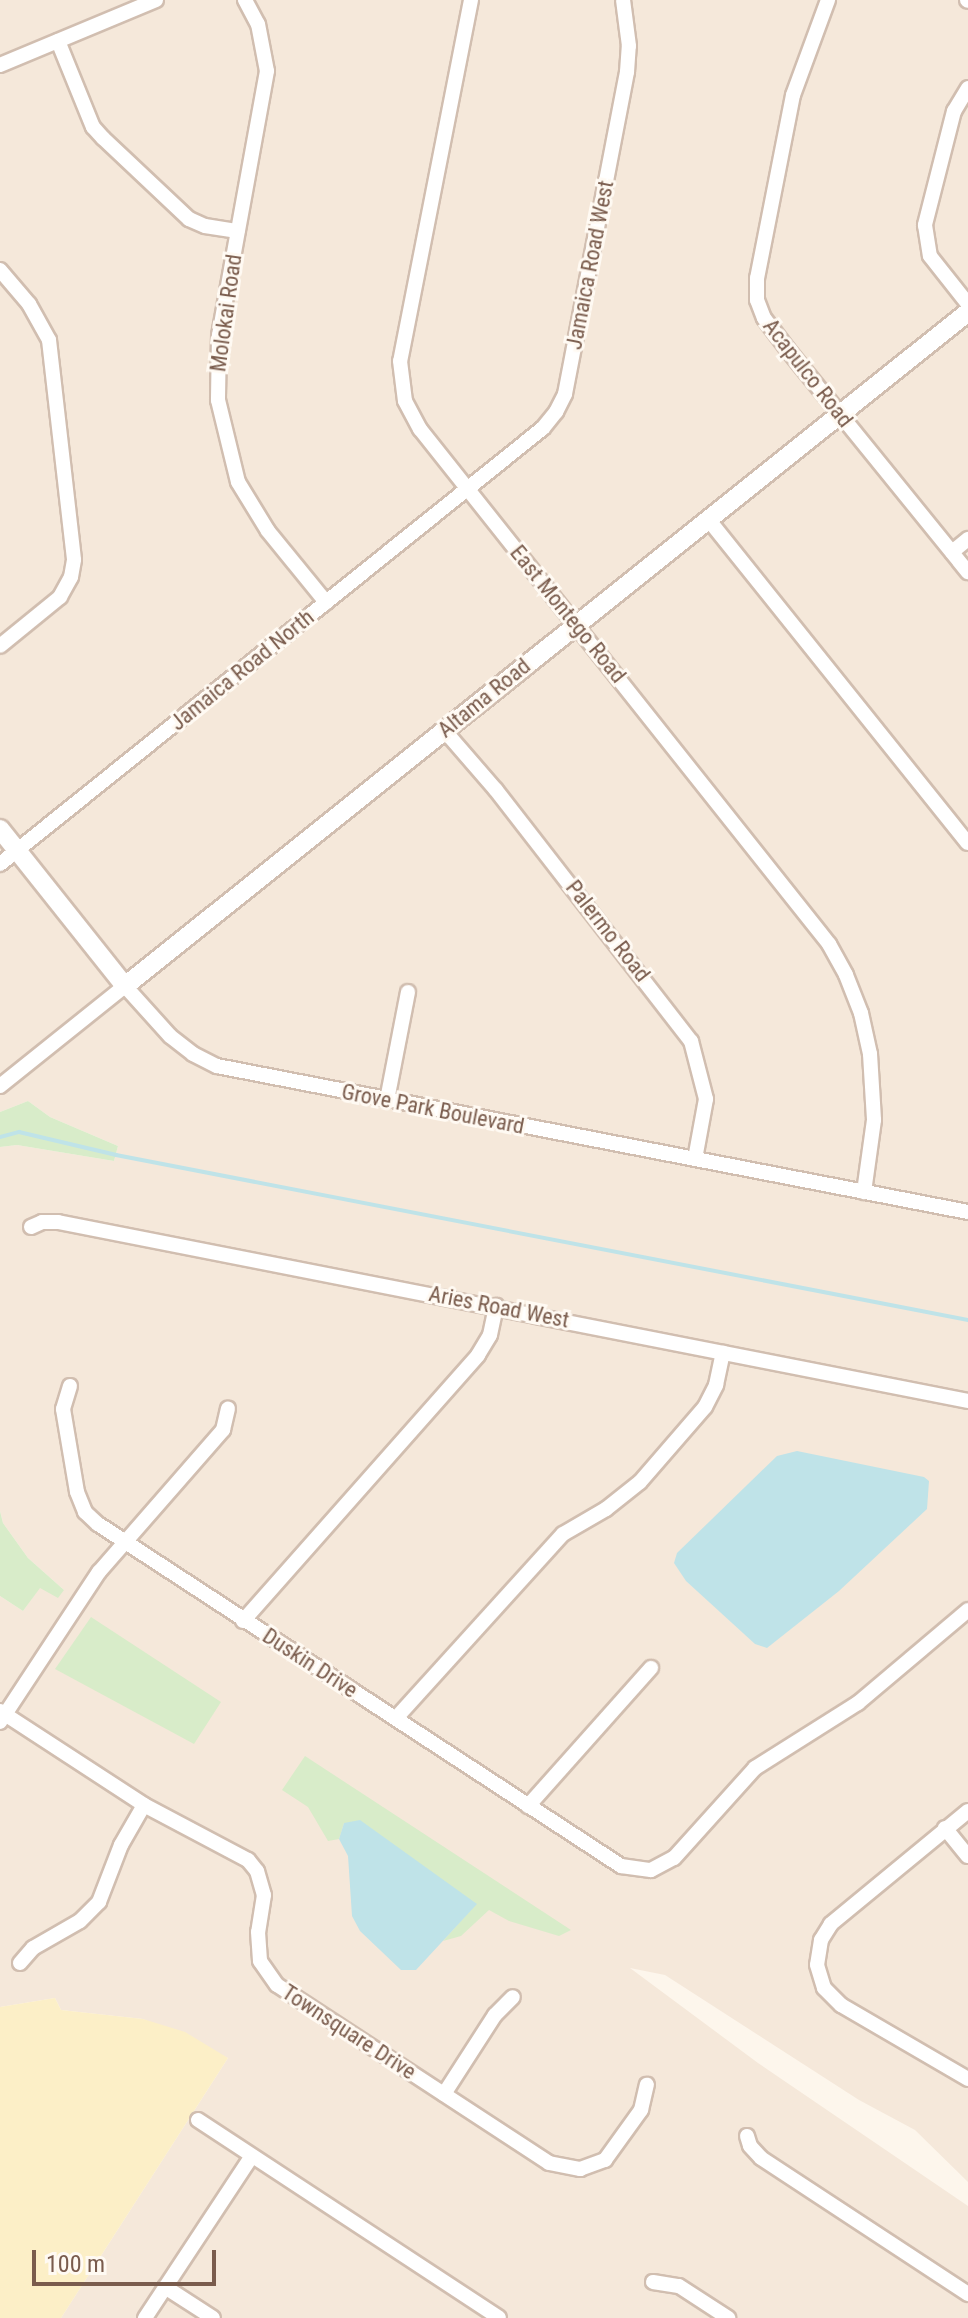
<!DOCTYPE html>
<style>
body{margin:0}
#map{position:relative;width:968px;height:2318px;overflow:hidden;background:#fdf6ec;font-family:"Roboto Condensed",sans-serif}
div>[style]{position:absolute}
.residential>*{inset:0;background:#f5e8da}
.green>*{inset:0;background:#d8ecc9}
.sand>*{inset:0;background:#fcefc7}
.water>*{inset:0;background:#bfe3e8}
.stream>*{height:4px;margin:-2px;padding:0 2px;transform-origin:2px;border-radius:2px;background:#bfe3e8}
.roads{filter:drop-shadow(2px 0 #d1beb0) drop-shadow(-2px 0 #d1beb0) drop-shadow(0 2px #d1beb0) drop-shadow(0 -2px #d1beb0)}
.minor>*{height:14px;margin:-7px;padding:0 7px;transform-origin:7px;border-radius:7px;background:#fff}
.tertiary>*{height:18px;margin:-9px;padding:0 9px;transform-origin:9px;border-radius:9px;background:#fff}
span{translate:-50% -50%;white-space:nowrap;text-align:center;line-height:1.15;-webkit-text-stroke:6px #fffaf3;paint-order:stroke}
.street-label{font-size:22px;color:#7a5c4d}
.scale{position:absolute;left:32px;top:2250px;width:184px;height:36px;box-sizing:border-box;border:4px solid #7a5c4d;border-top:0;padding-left:10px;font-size:24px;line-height:28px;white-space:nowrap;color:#7a5c4d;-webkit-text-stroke:6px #fffaf3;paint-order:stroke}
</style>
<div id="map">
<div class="residential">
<i style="clip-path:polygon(0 0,968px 0,968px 2182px,915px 2130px,859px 2100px,665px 1975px,630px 1968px,758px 2063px,968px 2206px,968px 2318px,61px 2318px,228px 2058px,143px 2019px,61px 2010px,55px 1998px,0 2007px,0 1596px,23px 1611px,40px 1587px,64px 1590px,28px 1558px,3px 1523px,0 1511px,0 1147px,17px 1145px,114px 1161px,118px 1146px,50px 1117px,28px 1101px,0 1112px)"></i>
</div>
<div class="green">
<i style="clip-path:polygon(28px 1101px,50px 1117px,118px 1146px,114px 1161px,17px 1145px,0 1147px,0 1112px)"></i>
<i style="clip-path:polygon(0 1511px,3px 1523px,28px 1558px,64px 1590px,58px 1598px,40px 1588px,23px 1611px,0 1596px)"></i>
<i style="clip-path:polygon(91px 1617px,221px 1702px,194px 1744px,55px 1669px)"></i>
<i style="clip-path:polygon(305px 1756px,571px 1930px,559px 1936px,509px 1921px,489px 1910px,461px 1936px,443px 1941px,476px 1904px,344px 1823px,339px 1839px,328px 1841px,308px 1807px,282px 1790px)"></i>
</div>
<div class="sand">
<i style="clip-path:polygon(55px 1998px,61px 2010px,143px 2019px,185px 2032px,228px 2058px,61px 2318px,0 2318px,0 2007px)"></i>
</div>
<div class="water">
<i style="clip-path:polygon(797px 1451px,924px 1477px,929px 1481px,927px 1509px,839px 1591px,767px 1648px,755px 1644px,686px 1581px,674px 1563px,677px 1553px,777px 1456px)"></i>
<i style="clip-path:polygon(360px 1820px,477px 1904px,416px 1970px,401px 1970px,360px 1931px,352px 1916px,348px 1856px,339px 1839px,344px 1823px)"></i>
</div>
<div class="stream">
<i style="left:0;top:1137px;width:20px;rotate:-15deg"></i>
<i style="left:19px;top:1132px;width:100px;rotate:13.3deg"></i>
<i style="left:116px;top:1155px;width:868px;rotate:10.96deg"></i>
</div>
<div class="roads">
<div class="minor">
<i style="left:245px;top:0;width:27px;rotate:62deg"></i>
<i style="left:258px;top:24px;width:48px;rotate:79.2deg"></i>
<i style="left:267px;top:71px;width:268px;rotate:100.3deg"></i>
<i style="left:219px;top:335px;width:65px;rotate:90.9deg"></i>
<i style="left:218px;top:400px;width:84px;rotate:76.3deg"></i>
<i style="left:238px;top:482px;width:57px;rotate:58.5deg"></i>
<i style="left:268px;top:531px;width:92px;rotate:50.8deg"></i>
<i style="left:471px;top:0;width:368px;rotate:101.1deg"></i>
<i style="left:400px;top:361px;width:40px;rotate:82.9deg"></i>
<i style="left:405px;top:401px;width:32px;rotate:62deg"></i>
<i style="left:420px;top:429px;width:658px;rotate:51.54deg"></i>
<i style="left:829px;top:944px;width:35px;rotate:61deg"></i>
<i style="left:846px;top:975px;width:41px;rotate:68.5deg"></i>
<i style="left:861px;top:1013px;width:42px;rotate:77.6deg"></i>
<i style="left:870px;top:1054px;width:66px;rotate:86.5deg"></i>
<i style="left:874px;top:1120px;width:73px;rotate:97.9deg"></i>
<i style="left:828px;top:0;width:101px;rotate:110.2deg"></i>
<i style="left:793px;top:95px;width:187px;rotate:101.1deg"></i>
<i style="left:757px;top:278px;width:22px;rotate:90deg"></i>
<i style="left:757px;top:300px;width:19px;rotate:69deg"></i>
<i style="left:764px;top:318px;width:40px;rotate:53deg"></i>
<i style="left:788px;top:350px;width:286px;rotate:51deg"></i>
<i style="left:967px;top:0;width:1px;rotate:45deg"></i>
<i style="left:58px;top:41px;width:93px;rotate:67.9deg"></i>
<i style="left:93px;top:127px;width:15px;rotate:48deg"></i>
<i style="left:103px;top:138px;width:118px;rotate:43.3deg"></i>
<i style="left:189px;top:219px;width:17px;rotate:24deg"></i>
<i style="left:205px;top:226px;width:33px;rotate:9deg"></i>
<i style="left:0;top:65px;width:169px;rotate:-22.6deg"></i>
<i style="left:968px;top:88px;width:27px;rotate:121deg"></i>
<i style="left:954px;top:111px;width:118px;rotate:104.3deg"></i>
<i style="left:925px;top:225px;width:31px;rotate:81deg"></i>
<i style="left:930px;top:256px;width:61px;rotate:51.6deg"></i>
<i style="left:0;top:270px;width:45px;rotate:49.5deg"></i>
<i style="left:29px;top:304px;width:41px;rotate:60.9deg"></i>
<i style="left:49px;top:340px;width:221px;rotate:83.5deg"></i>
<i style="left:74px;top:560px;width:17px;rotate:100deg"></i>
<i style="left:71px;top:577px;width:23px;rotate:119deg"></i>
<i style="left:60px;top:597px;width:77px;rotate:140.8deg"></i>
<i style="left:708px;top:519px;width:415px;rotate:51.3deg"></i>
<i style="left:952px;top:552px;width:21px;rotate:-39deg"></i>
<i style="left:444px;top:730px;width:79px;rotate:49.1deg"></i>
<i style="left:496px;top:790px;width:318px;rotate:52.2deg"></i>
<i style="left:691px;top:1041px;width:60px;rotate:75.5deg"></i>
<i style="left:706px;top:1099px;width:61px;rotate:100.4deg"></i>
<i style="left:0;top:864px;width:696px;rotate:-38.76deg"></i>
<i style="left:543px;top:428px;width:21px;rotate:-51deg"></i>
<i style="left:556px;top:412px;width:20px;rotate:-63deg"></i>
<i style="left:565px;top:394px;width:328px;rotate:-79.1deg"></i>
<i style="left:627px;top:72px;width:26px;rotate:-86deg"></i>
<i style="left:629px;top:46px;width:46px;rotate:-97.4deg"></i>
<i style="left:0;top:1086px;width:160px;rotate:-38.7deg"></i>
<i style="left:125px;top:986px;width:67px;rotate:48deg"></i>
<i style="left:170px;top:1036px;width:29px;rotate:38deg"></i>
<i style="left:193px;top:1054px;width:27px;rotate:27deg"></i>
<i style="left:217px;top:1066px;width:765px;rotate:11deg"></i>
<i style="left:387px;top:1100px;width:110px;rotate:-79deg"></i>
<i style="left:31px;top:1227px;width:12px;rotate:-24deg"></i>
<i style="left:42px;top:1222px;width:16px"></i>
<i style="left:58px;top:1222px;width:927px;rotate:11.13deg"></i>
<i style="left:70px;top:1386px;width:24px;rotate:107deg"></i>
<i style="left:63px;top:1409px;width:84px;rotate:80.4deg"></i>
<i style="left:77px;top:1492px;width:22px;rotate:68deg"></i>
<i style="left:85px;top:1512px;width:18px;rotate:43deg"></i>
<i style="left:98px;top:1524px;width:625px;rotate:33.18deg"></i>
<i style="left:621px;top:1866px;width:30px;rotate:8deg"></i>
<i style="left:651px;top:1870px;width:26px;rotate:-28deg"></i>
<i style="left:674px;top:1858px;width:121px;rotate:-48deg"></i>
<i style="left:755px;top:1768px;width:122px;rotate:-32.3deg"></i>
<i style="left:858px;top:1703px;width:144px;rotate:-40.2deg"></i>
<i style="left:243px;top:1621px;width:355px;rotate:-48.5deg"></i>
<i style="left:478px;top:1355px;width:23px;rotate:-59deg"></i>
<i style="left:490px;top:1335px;width:30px;rotate:-78deg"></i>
<i style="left:0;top:1711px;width:172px;rotate:33.1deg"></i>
<i style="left:144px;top:1805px;width:118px;rotate:27.9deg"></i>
<i style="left:248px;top:1860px;width:14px;rotate:51deg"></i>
<i style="left:257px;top:1871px;width:25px;rotate:74deg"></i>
<i style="left:264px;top:1895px;width:37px;rotate:99deg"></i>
<i style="left:258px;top:1932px;width:29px;rotate:86deg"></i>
<i style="left:260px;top:1961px;width:29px;rotate:55deg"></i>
<i style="left:277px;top:1985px;width:325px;rotate:33.2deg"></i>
<i style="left:549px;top:2163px;width:32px;rotate:11deg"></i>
<i style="left:580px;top:2169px;width:27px;rotate:-20deg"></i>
<i style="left:605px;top:2160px;width:62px;rotate:-54.2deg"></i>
<i style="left:641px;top:2110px;width:26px;rotate:-77deg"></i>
<i style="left:396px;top:1718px;width:248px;rotate:-47.8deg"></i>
<i style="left:563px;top:1534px;width:50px;rotate:-30.2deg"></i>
<i style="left:606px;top:1509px;width:43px;rotate:-38.5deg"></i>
<i style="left:640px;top:1482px;width:99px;rotate:-49.1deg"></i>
<i style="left:705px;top:1407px;width:25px;rotate:-63deg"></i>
<i style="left:716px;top:1385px;width:33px;rotate:-78deg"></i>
<i style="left:0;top:1722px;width:180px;rotate:-56.6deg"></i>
<i style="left:99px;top:1572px;width:189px;rotate:-48.9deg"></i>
<i style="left:223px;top:1430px;width:22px;rotate:-77deg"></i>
<i style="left:528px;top:1806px;width:185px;rotate:-48.3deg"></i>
<i style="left:968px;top:1811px;width:178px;rotate:140.5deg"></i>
<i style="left:831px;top:1924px;width:19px;rotate:122deg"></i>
<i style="left:821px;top:1940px;width:25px;rotate:99deg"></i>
<i style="left:817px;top:1965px;width:24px;rotate:73deg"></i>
<i style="left:824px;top:1988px;width:24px;rotate:45deg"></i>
<i style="left:841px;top:2005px;width:147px;rotate:30.2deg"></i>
<i style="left:945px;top:1828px;width:36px;rotate:51deg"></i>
<i style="left:20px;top:1963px;width:20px;rotate:-49deg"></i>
<i style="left:33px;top:1948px;width:54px;rotate:-29.9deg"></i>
<i style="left:80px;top:1921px;width:27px;rotate:-45deg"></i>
<i style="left:99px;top:1902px;width:61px;rotate:-68.9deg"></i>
<i style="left:121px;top:1845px;width:46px;rotate:-60.1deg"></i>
<i style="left:444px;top:2094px;width:94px;rotate:-57.2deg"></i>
<i style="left:495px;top:2015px;width:25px;rotate:-45deg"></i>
<i style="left:198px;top:2120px;width:360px;rotate:33.3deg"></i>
<i style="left:747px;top:2136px;width:10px;rotate:73deg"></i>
<i style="left:750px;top:2146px;width:16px;rotate:47deg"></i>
<i style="left:761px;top:2158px;width:248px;rotate:33.3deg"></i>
<i style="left:653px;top:2282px;width:26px;rotate:9deg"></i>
<i style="left:679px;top:2286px;width:59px;rotate:33.1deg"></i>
<i style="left:165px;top:2287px;width:57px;rotate:32.9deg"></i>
<i style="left:145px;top:2318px;width:194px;rotate:-56.6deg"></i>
</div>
<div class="tertiary">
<i style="left:0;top:829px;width:201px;rotate:51.5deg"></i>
<i style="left:125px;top:986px;width:1079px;rotate:-38.64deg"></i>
</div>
</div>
<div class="street-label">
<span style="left:590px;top:265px;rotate:-79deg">Jamaica Road West</span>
<span style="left:226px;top:313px;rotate:-82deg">Molokai Road</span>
<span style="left:808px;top:373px;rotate:52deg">Acapulco Road</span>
<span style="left:568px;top:614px;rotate:51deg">East Montego Road</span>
<span style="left:242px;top:670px;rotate:-39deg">Jamaica Road North</span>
<span style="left:484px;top:698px;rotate:-39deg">Altama Road</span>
<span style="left:608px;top:931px;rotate:52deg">Palermo Road</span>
<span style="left:433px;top:1109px;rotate:11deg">Grove Park Boulevard</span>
<span style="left:499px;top:1307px;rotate:11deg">Aries Road West</span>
<span style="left:310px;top:1663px;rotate:33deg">Duskin Drive</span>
<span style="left:349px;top:2032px;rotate:33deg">Townsquare Drive</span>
</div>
<div class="scale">100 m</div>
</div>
